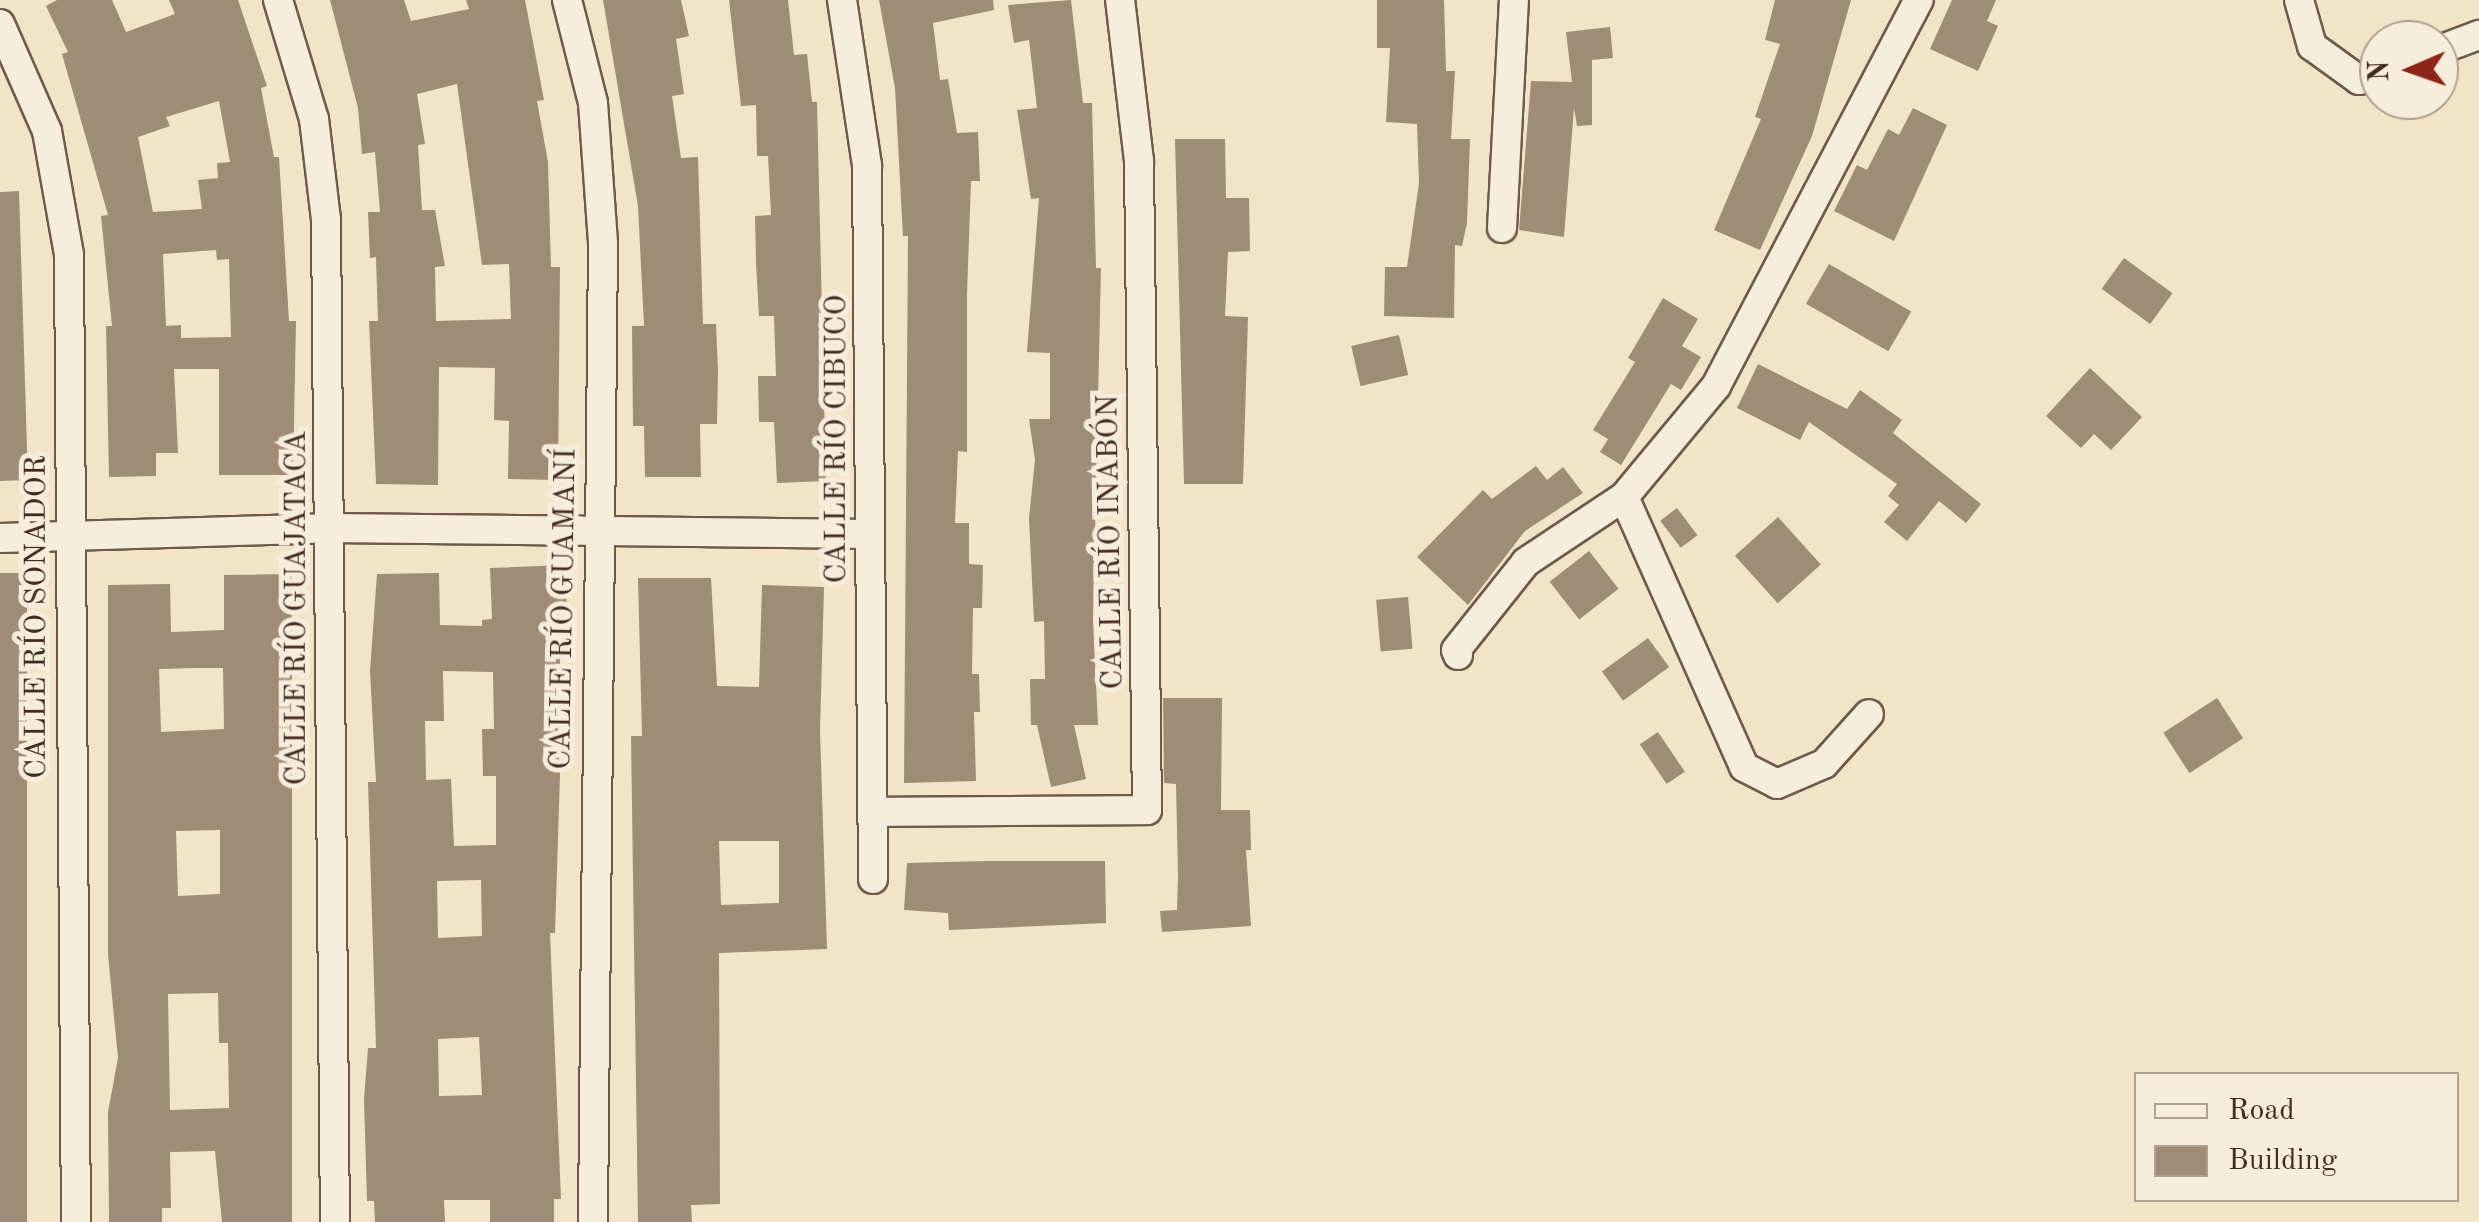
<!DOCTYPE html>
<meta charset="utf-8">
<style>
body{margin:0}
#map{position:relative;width:2479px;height:1222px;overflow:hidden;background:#f2e4c8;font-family:"Old Standard TT",serif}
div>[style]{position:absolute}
.building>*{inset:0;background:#9e8c77;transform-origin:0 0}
.roads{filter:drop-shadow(2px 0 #6e5a4a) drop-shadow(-2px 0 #6e5a4a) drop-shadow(0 2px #6e5a4a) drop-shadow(0 -2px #6e5a4a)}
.minor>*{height:28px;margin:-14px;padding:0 14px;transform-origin:14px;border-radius:14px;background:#f7eddb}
span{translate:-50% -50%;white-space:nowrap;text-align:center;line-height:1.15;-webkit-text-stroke:10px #f7eddb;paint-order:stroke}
.street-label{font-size:30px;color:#422c20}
.legend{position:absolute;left:2134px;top:1072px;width:325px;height:130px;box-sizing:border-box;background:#f7eddb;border:2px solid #afa090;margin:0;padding:12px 18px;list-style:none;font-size:30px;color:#422c20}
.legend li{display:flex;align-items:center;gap:20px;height:50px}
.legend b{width:50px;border:2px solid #afa090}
.north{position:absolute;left:2359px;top:20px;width:100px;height:100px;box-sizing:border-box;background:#f7eddb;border:2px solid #afa090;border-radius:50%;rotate:268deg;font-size:28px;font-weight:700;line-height:40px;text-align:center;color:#422c20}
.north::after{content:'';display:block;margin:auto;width:35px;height:45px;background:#8f2418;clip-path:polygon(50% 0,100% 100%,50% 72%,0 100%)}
</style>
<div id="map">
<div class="building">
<i style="clip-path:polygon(evenodd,57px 0,112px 0,126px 32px,175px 14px,169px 0,238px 0,267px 86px,261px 88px,274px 157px,279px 157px,289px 321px,296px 321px,293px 475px,219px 475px,219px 369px,174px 369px,178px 453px,156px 453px,156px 476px,109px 477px,106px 326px,112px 326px,101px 216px,108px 215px,62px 54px,68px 52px,46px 6px,57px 0,219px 101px,230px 162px,217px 163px,218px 178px,198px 180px,202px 209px,153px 212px,138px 137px,170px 126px,166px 117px,219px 101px,57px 0,216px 250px,217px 260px,229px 259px,231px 337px,181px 338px,181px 325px,166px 326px,163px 254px,216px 250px)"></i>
<i style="clip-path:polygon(evenodd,330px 0,404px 0,411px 21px,469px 9px,466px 0,525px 0,544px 100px,537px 101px,548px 162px,551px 267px,560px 267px,558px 480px,508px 479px,509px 421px,494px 420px,495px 368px,439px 367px,438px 485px,376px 484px,369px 321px,378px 321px,376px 257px,370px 258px,368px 212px,380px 212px,375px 152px,362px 154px,358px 108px,330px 0,457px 84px,482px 265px,509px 264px,511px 319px,436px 321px,435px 267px,445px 266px,435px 210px,422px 210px,418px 145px,425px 144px,417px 94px,457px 84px)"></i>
<i style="clip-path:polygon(603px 0,681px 0,689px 36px,676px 39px,684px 94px,672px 96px,681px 158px,698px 157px,703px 324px,716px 324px,718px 371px,717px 424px,700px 424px,701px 477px,645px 477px,644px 426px,633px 426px,632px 326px,644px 326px,638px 206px)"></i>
<i style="clip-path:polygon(729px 0,788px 0,794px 55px,807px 54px,812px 102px,817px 102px,826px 481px,777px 483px,774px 422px,759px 422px,758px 376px,776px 376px,774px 316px,759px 316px,756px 263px,755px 216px,771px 215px,768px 156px,757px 156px,756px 105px,741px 106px)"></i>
<i style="clip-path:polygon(879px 0,993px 0,994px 10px,933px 23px,940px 80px,948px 79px,957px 133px,978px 132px,980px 181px,971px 181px,967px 294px,967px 452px,958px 451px,955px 523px,969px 523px,969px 564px,983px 565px,982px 608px,973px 608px,972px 674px,979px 674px,980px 712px,974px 712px,976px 781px,904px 783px,908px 236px,903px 236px,895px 88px)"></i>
<i style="clip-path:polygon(1071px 0,1083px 103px,1092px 103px,1096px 268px,1101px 268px,1093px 619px,1098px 725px,1074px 725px,1086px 779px,1051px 787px,1037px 725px,1031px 725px,1030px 679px,1045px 679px,1044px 621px,1034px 622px,1029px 518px,1035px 460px,1029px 419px,1050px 419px,1050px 353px,1027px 352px,1039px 198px,1031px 199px,1017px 110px,1037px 108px,1029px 40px,1014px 43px,1008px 5px)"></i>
<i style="clip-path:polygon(1377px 0,1444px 0,1446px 71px,1455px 71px,1451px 139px,1470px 139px,1467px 223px,1462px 246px,1455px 245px,1454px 318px,1384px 316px,1385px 267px,1407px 267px,1419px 183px,1417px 124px,1386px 122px,1390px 48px,1377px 48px)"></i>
<i style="clip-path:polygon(1775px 0,1851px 0,1812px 136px,1760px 250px,1714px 230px,1761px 119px,1755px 117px,1780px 44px,1765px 40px)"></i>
<i style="clip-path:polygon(1952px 0,1996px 0,1987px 21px,1998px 26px,1978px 71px,1930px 49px)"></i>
<i style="clip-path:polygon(1610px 27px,1613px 58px,1592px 60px,1592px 125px,1577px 126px,1574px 108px,1564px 237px,1519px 230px,1531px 81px,1572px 82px,1566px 32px)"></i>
<i style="clip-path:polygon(1913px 108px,1947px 125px,1894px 241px,1834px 211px,1857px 165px,1867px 170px,1888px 129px,1899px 135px)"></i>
<i style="clip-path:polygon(1175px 139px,1225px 139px,1226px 198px,1249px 198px,1250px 251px,1228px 252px,1225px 316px,1248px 317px,1243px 484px,1184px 484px)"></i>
<i style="clip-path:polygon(19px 191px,28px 480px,0 481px,0 192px)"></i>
<i style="left:2124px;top:258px;width:60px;height:38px;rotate:36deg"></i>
<i style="left:1829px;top:264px;width:95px;height:46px;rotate:30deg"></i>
<i style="clip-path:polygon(1663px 298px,1698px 319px,1682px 346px,1701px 357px,1681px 390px,1671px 384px,1621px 465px,1600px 452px,1608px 439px,1593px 430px,1635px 362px,1628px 358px)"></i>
<i style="left:1399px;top:335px;width:41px;height:49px;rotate:77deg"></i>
<i style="clip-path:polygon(1758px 364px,1847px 409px,1860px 390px,1902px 420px,1893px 433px,1981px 504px,1966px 523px,1939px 501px,1907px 541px,1884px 522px,1899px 505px,1888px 496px,1897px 484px,1809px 422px,1800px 440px,1737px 408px)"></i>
<i style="clip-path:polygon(2090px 368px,2142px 417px,2111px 450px,2094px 434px,2081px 448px,2046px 416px)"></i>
<i style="clip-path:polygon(1536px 466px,1547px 480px,1563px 467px,1583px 493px,1525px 531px,1468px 605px,1417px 557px,1483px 490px,1492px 499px)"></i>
<i style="left:1677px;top:508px;width:34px;height:21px;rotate:53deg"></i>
<i style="left:1778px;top:517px;width:64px;height:58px;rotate:48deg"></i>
<i style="left:1589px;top:551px;width:48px;height:50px;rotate:52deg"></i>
<i style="clip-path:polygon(evenodd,565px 565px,567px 612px,559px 612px,560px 664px,555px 664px,560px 775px,555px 933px,550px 933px,561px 1199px,554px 1199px,554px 1222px,490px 1222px,490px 1200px,444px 1200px,445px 1222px,375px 1222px,374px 1201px,367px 1201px,364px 1099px,368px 1048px,376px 1048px,368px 782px,376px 782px,370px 671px,377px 574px,439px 573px,440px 625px,482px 626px,482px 620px,492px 619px,490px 568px,565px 565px,443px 671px,493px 672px,494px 729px,482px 729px,483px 776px,496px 776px,496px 845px,454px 846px,451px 779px,426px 780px,425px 721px,444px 721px,443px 671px,565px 565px,481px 880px,482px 936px,438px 938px,437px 881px,481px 880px,565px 565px,479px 1037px,482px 1095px,439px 1096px,438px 1039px,479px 1037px)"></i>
<i style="left:27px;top:573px;width:649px;height:27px;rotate:90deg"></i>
<i style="clip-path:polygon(evenodd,292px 574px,292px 1222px,222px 1222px,215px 1151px,170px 1152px,171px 1208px,162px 1208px,162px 1222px,109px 1222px,108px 1112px,118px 1058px,108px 955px,108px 585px,170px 584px,171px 632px,224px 630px,224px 575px,292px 574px,197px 668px,223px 668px,224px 729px,161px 732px,159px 669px,197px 668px,292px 574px,220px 830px,220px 894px,178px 896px,176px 831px,220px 830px,292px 574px,218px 993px,219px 1043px,228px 1043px,229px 1108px,170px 1110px,168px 994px,218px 993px)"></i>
<i style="clip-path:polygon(evenodd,638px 578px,711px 578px,717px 686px,759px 687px,762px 585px,824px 587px,820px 731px,827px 949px,719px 953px,720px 1204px,691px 1205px,692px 1222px,638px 1222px,631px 736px,642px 736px,638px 578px,719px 841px,779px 841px,779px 903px,721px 905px,719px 841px)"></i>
<i style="left:1408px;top:597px;width:52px;height:32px;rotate:85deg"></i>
<i style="left:1648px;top:638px;width:36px;height:57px;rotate:54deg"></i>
<i style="clip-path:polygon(1163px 698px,1222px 698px,1221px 810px,1250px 810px,1251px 850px,1246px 850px,1251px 926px,1162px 932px,1160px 911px,1177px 910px,1178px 875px,1176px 784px,1164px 783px)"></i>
<i style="left:2217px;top:698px;width:48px;height:64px;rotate:57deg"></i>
<i style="left:1658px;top:732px;width:48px;height:22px;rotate:56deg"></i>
<i style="clip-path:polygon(988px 861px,1105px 861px,1106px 923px,949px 930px,948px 913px,904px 910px,907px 863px)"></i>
</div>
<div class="roads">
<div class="minor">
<i style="left:278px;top:0;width:124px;rotate:73.2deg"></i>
<i style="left:314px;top:119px;width:101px;rotate:83.2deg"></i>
<i style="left:326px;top:219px;width:1003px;rotate:89.49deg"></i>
<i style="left:567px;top:0;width:106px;rotate:75.8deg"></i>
<i style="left:593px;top:103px;width:141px;rotate:85.9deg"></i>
<i style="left:603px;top:244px;width:978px;rotate:90.59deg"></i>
<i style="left:842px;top:0;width:167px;rotate:81.4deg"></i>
<i style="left:867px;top:165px;width:714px;rotate:89.52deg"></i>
<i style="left:2299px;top:0;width:48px;rotate:74.2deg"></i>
<i style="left:2312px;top:46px;width:58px;rotate:35.9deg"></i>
<i style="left:2359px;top:80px;width:22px;rotate:-22deg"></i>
<i style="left:0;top:24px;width:117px;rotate:66.3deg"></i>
<i style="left:47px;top:131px;width:126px;rotate:79.9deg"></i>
<i style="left:69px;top:255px;width:967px;rotate:89.59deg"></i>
<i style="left:2439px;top:50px;width:43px;rotate:-20.6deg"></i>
<i style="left:1502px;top:228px;width:228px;rotate:-87deg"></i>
<i style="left:1624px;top:497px;width:295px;rotate:66deg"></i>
<i style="left:1744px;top:767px;width:37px;rotate:27deg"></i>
<i style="left:1777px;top:784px;width:51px;rotate:-23.1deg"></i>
<i style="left:1824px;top:764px;width:67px;rotate:-48deg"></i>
<i style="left:0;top:538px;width:328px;rotate:-1.7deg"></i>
<i style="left:328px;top:528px;width:542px;rotate:0.63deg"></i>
<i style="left:1458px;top:655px;width:5px;rotate:-112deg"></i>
<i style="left:1456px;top:650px;width:112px;rotate:-51.5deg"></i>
<i style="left:1526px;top:562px;width:118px;rotate:-33.6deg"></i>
<i style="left:1624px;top:497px;width:144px;rotate:-50.3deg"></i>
<i style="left:1716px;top:386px;width:436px;rotate:-62.3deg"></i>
<i style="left:872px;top:812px;width:275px;rotate:-0.4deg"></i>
<i style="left:1147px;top:810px;width:649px;rotate:-90.71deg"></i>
<i style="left:1139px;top:161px;width:162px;rotate:-96.7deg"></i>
</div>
</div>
<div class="street-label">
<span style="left:837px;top:439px;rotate:-90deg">CALLE RÍO CIBUCO</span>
<span style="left:1111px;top:542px;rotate:-91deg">CALLE RÍO INABÓN</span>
<span style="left:297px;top:608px;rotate:-90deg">CALLE RÍO GUAJATACA</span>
<span style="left:564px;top:609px;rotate:-89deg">CALLE RÍO GUAMANÍ</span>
<span style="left:37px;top:617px;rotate:-90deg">CALLE RÍO SONADOR</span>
</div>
<ul class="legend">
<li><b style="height:12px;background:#f7eddb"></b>Road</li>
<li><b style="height:28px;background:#9e8c77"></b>Building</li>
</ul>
<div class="north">N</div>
</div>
